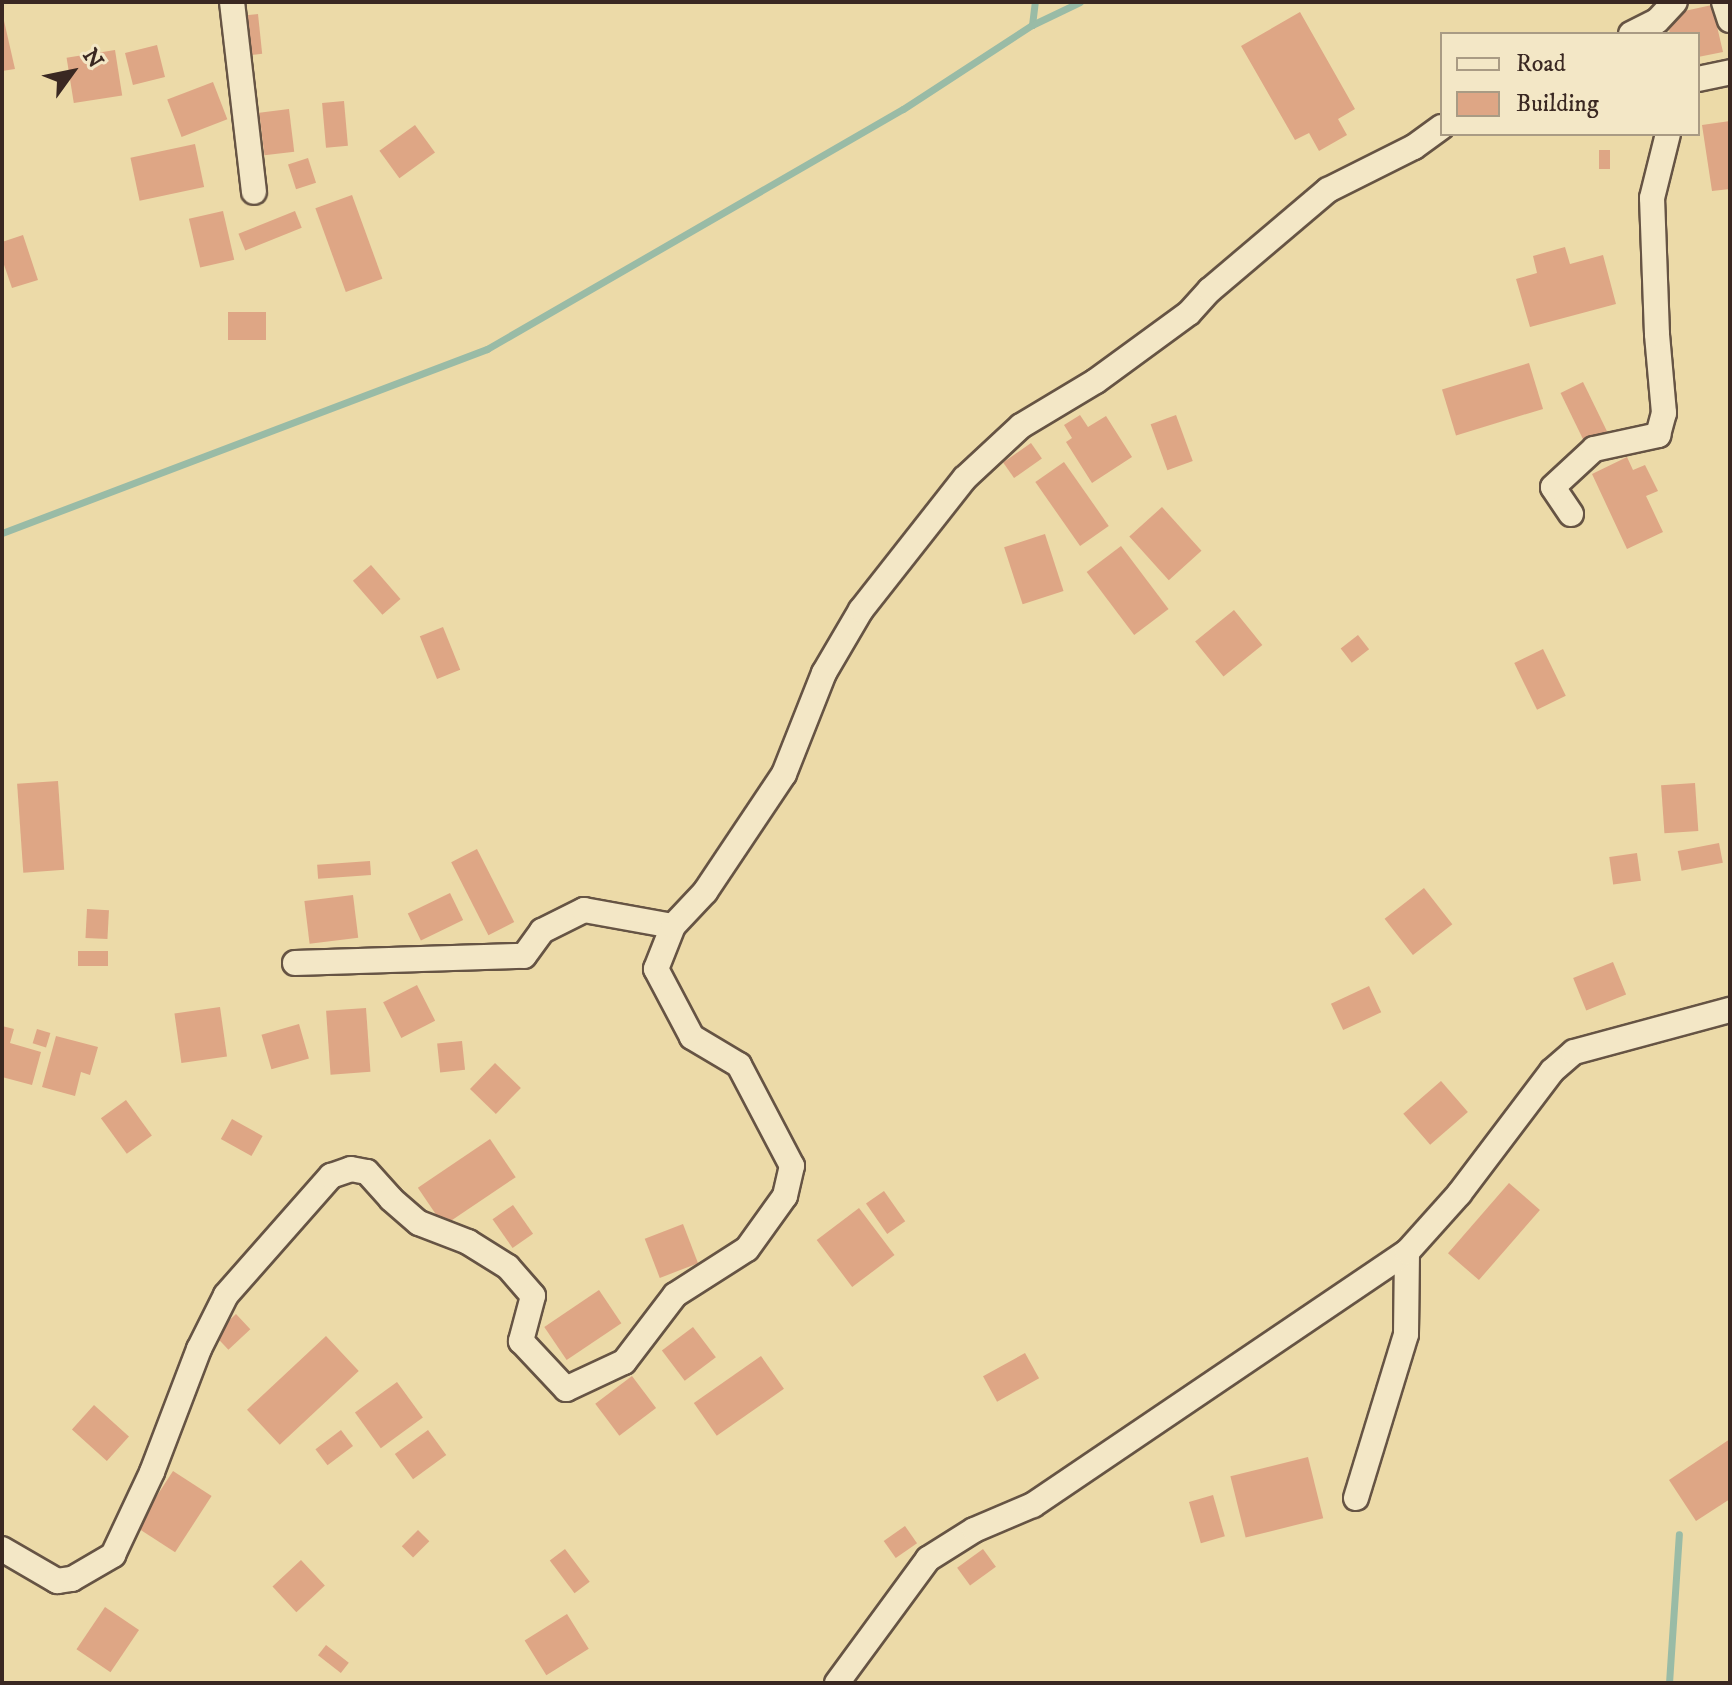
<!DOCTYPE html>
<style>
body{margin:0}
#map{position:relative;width:1732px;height:1685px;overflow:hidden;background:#ecdaa8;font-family:"IM FELL DW Pica",serif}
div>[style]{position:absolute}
.stream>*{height:7px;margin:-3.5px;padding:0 3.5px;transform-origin:3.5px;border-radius:3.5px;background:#99bba6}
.building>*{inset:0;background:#dea685;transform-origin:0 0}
.roads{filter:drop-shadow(2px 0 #665444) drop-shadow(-2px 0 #665444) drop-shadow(0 2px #665444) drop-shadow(0 -2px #665444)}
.street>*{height:24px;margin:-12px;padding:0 12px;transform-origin:12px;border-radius:12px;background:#f3e7c6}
span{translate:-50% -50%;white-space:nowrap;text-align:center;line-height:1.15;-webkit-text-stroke:6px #f3e7c6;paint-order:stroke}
.frame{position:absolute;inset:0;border:4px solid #3a2822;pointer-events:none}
.legend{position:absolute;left:1440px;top:32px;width:260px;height:104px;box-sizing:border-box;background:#f3e7c6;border:2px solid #a99b84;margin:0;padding:10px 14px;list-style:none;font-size:24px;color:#3a2822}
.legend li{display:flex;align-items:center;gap:16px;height:40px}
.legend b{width:40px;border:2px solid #a99b84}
.north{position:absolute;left:32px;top:32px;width:80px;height:80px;-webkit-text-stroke:6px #f3e7c6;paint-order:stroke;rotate:57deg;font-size:22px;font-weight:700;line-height:32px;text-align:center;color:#3a2822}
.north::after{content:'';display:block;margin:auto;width:28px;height:36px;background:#3a2822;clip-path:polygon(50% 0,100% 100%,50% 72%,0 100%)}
</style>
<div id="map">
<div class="stream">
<i style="left:1032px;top:25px;width:23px;rotate:-83deg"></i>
<i style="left:2px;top:533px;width:519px;rotate:-20.78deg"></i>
<i style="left:487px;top:349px;width:480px;rotate:-30deg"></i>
<i style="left:903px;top:109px;width:154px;rotate:-33.1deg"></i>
<i style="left:1032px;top:25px;width:53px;rotate:-25.6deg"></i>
<i style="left:1669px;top:1683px;width:149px;rotate:-86.2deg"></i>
</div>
<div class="building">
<i style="clip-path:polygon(1712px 5px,1723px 52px,1698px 57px,1698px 34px,1670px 34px,1666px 15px)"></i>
<i style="clip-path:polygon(2px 12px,15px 69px,2px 71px)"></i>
<i style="clip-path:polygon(1300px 12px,1355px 109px,1338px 119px,1347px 135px,1319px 151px,1309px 133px,1295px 140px,1241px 46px)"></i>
<i style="left:258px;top:14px;width:40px;height:12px;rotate:84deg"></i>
<i style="left:157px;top:45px;width:33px;height:33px;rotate:76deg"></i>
<i style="left:115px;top:50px;width:46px;height:49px;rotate:81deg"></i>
<i style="left:213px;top:82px;width:40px;height:49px;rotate:69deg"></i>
<i style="left:344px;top:101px;width:45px;height:22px;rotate:85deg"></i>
<i style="left:289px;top:109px;width:43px;height:30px;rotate:83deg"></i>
<i style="clip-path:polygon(1730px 121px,1730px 189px,1712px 191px,1702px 125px)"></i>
<i style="left:415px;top:125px;width:34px;height:44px;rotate:54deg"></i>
<i style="left:195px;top:144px;width:44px;height:66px;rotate:78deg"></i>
<i style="left:1599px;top:150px;width:11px;height:19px"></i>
<i style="left:308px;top:158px;width:26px;height:21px;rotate:72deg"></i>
<i style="left:352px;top:195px;width:89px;height:39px;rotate:70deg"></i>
<i style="left:223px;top:211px;width:50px;height:35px;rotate:77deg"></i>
<i style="left:295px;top:211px;width:18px;height:61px;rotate:68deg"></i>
<i style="clip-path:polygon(23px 235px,38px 280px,12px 288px,2px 259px,2px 242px)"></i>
<i style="clip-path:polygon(1565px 247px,1570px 264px,1603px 255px,1616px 304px,1530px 327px,1516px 279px,1537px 273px,1533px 256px)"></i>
<i style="left:228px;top:312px;width:38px;height:28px"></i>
<i style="left:1529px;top:363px;width:48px;height:91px;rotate:73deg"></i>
<i style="left:1583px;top:382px;width:55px;height:25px;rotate:64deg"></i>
<i style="clip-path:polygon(1080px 415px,1088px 427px,1106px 416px,1132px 457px,1092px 483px,1066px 442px,1072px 438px,1064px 425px)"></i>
<i style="left:1176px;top:415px;width:49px;height:27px;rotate:70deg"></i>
<i style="left:1031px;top:443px;width:19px;height:34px;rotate:55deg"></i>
<i style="clip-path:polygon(1627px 457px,1633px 470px,1645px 465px,1658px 491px,1646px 496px,1663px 532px,1627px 549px,1592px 474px)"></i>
<i style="left:1064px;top:462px;width:78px;height:35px;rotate:55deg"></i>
<i style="left:1162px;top:507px;width:59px;height:44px;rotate:48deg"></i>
<i style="left:1045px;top:534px;width:60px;height:43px;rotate:72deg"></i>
<i style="left:1121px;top:546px;width:79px;height:43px;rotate:53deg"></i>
<i style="left:371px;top:565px;width:45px;height:24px;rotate:49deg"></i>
<i style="left:1234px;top:610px;width:45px;height:50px;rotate:51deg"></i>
<i style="left:443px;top:627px;width:46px;height:25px;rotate:68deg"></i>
<i style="left:1358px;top:635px;width:18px;height:22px;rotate:52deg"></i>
<i style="left:1543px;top:649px;width:52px;height:32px;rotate:64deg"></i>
<i style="left:58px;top:781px;width:89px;height:41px;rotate:86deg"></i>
<i style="left:1695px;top:783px;width:48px;height:34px;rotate:86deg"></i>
<i style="left:1719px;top:843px;width:20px;height:42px;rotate:79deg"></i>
<i style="left:477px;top:849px;width:82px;height:29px;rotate:63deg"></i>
<i style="left:1637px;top:853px;width:28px;height:28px;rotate:82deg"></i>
<i style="left:370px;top:861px;width:14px;height:53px;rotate:86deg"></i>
<i style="left:1424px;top:888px;width:46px;height:50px;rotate:52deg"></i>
<i style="left:450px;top:893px;width:30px;height:47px;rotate:64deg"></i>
<i style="left:353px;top:895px;width:43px;height:49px;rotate:83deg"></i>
<i style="left:87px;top:909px;width:22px;height:29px;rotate:3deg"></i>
<i style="left:78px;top:951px;width:30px;height:15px"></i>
<i style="left:1613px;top:962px;width:35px;height:43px;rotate:68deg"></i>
<i style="left:417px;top:985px;width:40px;height:38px;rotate:63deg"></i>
<i style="left:1369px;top:986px;width:29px;height:42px;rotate:65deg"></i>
<i style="left:220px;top:1007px;width:50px;height:46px;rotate:82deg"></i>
<i style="left:366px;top:1008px;width:64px;height:40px;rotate:86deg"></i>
<i style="left:299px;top:1024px;width:36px;height:39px;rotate:74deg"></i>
<i style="clip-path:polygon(2px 1026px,14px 1029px,10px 1043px,41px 1052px,32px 1085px,2px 1077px)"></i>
<i style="left:37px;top:1029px;width:14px;height:15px;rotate:17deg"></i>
<i style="clip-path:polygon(56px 1036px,98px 1047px,90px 1075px,81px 1072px,75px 1096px,42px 1087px)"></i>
<i style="left:462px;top:1041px;width:29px;height:25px;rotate:84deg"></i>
<i style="left:495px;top:1063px;width:36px;height:36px;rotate:44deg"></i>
<i style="left:1441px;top:1081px;width:41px;height:50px;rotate:49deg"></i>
<i style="left:126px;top:1100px;width:44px;height:31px;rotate:54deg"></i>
<i style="left:232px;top:1119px;width:35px;height:23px;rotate:29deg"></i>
<i style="left:490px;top:1139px;width:46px;height:87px;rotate:56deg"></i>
<i style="left:1509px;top:1183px;width:41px;height:93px;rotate:41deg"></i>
<i style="left:884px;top:1191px;width:37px;height:22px;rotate:55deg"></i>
<i style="left:513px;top:1205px;width:35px;height:25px;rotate:55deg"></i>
<i style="left:859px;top:1208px;width:59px;height:53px;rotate:53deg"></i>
<i style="left:683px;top:1224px;width:42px;height:41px;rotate:69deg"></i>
<i style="left:599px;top:1290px;width:40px;height:66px;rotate:56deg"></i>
<i style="left:236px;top:1314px;width:21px;height:30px;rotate:47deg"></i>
<i style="left:693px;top:1327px;width:38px;height:39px;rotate:53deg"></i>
<i style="left:326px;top:1336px;width:48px;height:108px;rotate:47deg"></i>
<i style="left:1025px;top:1353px;width:29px;height:48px;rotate:61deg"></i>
<i style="left:761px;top:1356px;width:40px;height:82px;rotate:55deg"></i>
<i style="left:632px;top:1376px;width:40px;height:46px;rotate:53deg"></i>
<i style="left:397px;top:1382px;width:44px;height:52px;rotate:54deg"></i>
<i style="left:94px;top:1405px;width:47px;height:33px;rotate:42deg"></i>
<i style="left:341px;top:1430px;width:20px;height:32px;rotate:53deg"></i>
<i style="left:428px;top:1430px;width:31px;height:41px;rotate:54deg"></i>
<i style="clip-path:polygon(1730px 1439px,1730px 1499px,1696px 1521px,1669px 1480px)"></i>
<i style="left:1308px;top:1457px;width:63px;height:80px;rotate:76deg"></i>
<i style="left:173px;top:1471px;width:46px;height:67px;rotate:33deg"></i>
<i style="left:1213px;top:1495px;width:43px;height:25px;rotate:74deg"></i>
<i style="left:905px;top:1526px;width:21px;height:26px;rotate:55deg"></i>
<i style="left:418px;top:1530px;width:16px;height:23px;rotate:45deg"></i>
<i style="left:565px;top:1549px;width:41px;height:19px;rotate:53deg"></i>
<i style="left:983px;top:1549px;width:22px;height:32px;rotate:54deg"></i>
<i style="left:301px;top:1560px;width:35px;height:39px;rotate:47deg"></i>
<i style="left:105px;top:1607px;width:41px;height:51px;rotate:34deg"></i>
<i style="left:567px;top:1614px;width:41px;height:50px;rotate:58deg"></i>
<i style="left:326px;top:1645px;width:29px;height:13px;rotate:38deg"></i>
</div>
<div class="roads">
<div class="street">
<i style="left:232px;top:2px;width:191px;rotate:83.4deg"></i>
<i style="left:1724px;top:2px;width:19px;rotate:72deg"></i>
<i style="left:1631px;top:34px;width:29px;rotate:-27deg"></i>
<i style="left:1657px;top:21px;width:26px;rotate:-47deg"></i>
<i style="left:1698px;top:79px;width:33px;rotate:-12deg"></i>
<i style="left:1571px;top:514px;width:32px;rotate:-124deg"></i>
<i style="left:1553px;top:487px;width:56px;rotate:-42.8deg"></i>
<i style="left:1594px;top:449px;width:66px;rotate:-12.3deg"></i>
<i style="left:1658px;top:435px;width:23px;rotate:-75deg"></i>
<i style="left:1664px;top:413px;width:79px;rotate:-95.1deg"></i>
<i style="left:1657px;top:334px;width:136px;rotate:-92.1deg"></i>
<i style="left:1652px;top:198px;width:66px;rotate:-76deg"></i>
<i style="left:295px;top:963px;width:229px;rotate:-1.8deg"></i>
<i style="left:524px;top:956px;width:31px;rotate:-54deg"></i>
<i style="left:542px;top:931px;width:47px;rotate:-26.6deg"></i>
<i style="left:584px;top:910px;width:90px;rotate:10.2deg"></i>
<i style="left:1356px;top:1498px;width:171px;rotate:-73deg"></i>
<i style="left:1406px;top:1334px;width:82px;rotate:-89.3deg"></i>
<i style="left:2px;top:1549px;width:64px;rotate:30.2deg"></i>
<i style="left:57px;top:1581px;width:15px;rotate:-8deg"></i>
<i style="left:72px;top:1579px;width:48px;rotate:-30.3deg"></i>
<i style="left:113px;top:1555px;width:92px;rotate:-64.8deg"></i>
<i style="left:152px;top:1472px;width:132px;rotate:-69.1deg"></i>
<i style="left:199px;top:1349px;width:60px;rotate:-63.4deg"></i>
<i style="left:226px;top:1295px;width:159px;rotate:-48.6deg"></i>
<i style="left:331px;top:1176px;width:21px;rotate:-19deg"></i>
<i style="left:351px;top:1169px;width:16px;rotate:11deg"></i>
<i style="left:367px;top:1172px;width:36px;rotate:48deg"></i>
<i style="left:391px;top:1199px;width:37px;rotate:41deg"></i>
<i style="left:419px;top:1223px;width:53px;rotate:21.2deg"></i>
<i style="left:468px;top:1242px;width:47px;rotate:32deg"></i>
<i style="left:508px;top:1267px;width:38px;rotate:49deg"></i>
<i style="left:533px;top:1296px;width:47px;rotate:104.9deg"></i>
<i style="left:521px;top:1341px;width:66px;rotate:46.8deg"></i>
<i style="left:566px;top:1389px;width:64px;rotate:-25deg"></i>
<i style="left:624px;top:1362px;width:84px;rotate:-52.7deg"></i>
<i style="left:675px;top:1295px;width:85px;rotate:-32.6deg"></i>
<i style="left:747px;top:1249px;width:65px;rotate:-54.4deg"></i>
<i style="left:785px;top:1196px;width:31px;rotate:-77deg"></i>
<i style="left:792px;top:1166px;width:114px;rotate:-117.7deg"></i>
<i style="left:739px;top:1065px;width:55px;rotate:-149.2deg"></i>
<i style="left:692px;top:1037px;width:77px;rotate:-117.9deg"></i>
<i style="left:656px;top:969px;width:46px;rotate:-68.4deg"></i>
<i style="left:673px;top:926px;width:47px;rotate:-46.7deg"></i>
<i style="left:705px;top:892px;width:142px;rotate:-56.2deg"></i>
<i style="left:784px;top:774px;width:109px;rotate:-68.4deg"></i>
<i style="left:824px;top:673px;width:73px;rotate:-59.6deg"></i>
<i style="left:861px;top:610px;width:168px;rotate:-51.8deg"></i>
<i style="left:965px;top:478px;width:76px;rotate:-42.9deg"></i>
<i style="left:1021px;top:426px;width:87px;rotate:-31deg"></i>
<i style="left:1096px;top:381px;width:115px;rotate:-36.2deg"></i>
<i style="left:1189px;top:313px;width:31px;rotate:-48deg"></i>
<i style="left:1210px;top:290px;width:155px;rotate:-40.3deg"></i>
<i style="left:1328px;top:190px;width:96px;rotate:-26.6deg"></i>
<i style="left:1414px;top:147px;width:34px;rotate:-36deg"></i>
<i style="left:837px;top:1683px;width:154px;rotate:-53.7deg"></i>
<i style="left:928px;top:1559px;width:54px;rotate:-32.2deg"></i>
<i style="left:974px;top:1530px;width:64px;rotate:-23deg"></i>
<i style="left:1033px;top:1505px;width:452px;rotate:-34.1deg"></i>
<i style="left:1407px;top:1252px;width:78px;rotate:-48.1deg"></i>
<i style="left:1459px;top:1194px;width:154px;rotate:-52.9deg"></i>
<i style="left:1552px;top:1071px;width:29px;rotate:-41deg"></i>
<i style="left:1574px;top:1052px;width:162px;rotate:-15.1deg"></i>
</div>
</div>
<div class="frame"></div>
<ul class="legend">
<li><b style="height:10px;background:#f3e7c6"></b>Road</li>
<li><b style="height:22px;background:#dea685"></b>Building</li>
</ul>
<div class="north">N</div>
</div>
